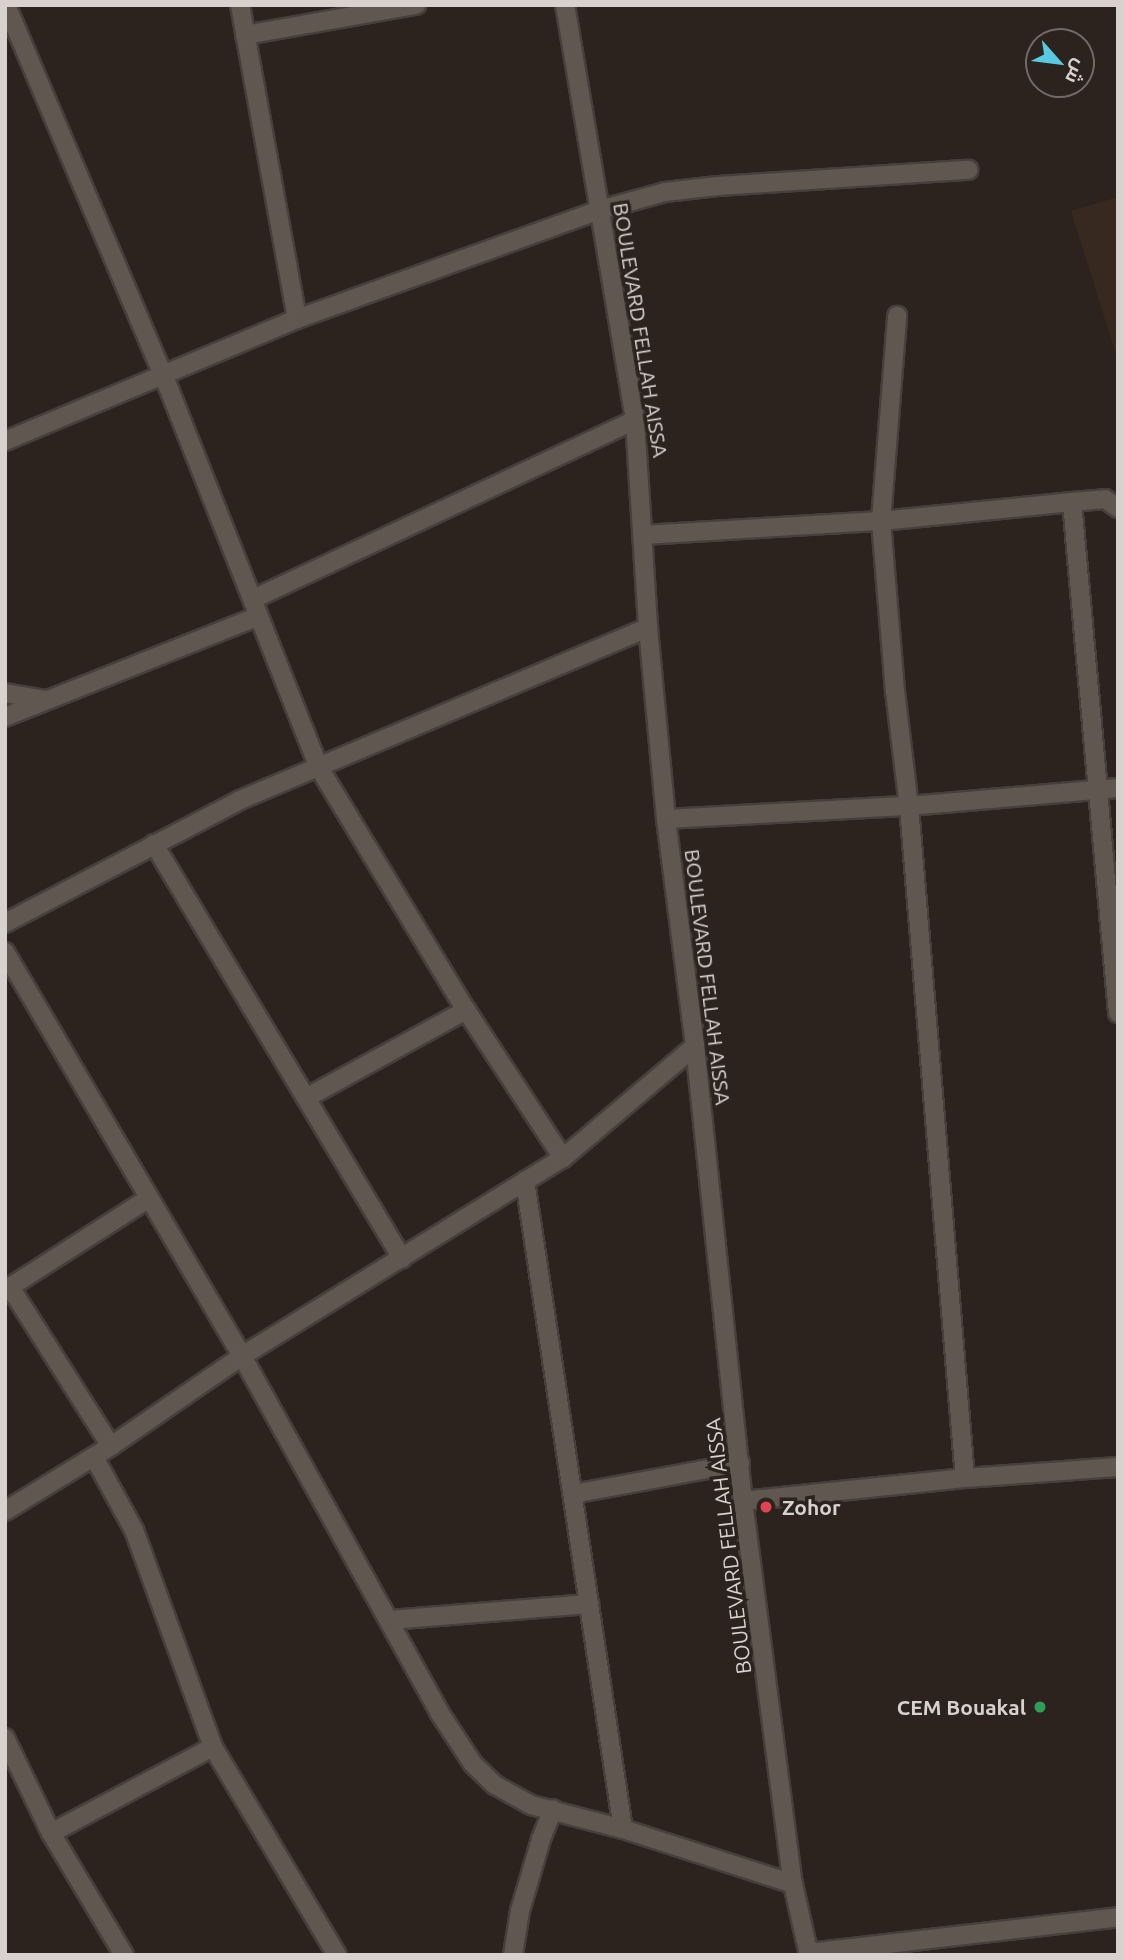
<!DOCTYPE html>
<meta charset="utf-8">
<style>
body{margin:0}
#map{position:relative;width:1123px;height:1960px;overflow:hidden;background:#2c231e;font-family:Ubuntu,Cairo,sans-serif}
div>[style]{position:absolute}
.built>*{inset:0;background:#372920}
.roads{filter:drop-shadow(2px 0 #473f3c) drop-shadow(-2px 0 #473f3c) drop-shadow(0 2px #473f3c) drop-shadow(0 -2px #473f3c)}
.service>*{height:18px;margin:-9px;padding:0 9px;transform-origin:9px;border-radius:9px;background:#615751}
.minor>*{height:18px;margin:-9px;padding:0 9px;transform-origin:9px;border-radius:9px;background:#615751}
.tertiary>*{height:18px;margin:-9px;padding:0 9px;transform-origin:9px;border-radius:9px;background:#615751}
.dots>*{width:19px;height:19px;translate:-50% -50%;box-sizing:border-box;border:4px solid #2c231e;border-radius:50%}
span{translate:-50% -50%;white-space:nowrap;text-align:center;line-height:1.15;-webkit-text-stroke:7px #2c231e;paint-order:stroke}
.street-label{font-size:21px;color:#d8d2cf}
.poi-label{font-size:21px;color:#d8d2cf;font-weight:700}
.left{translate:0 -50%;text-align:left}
.right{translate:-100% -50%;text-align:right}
.frame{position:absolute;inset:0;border:7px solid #d8d2cf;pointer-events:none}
.north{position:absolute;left:1025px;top:28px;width:70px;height:70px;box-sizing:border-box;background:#2c231e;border:2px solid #716965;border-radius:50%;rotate:118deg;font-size:19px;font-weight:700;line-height:28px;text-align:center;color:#d8d2cf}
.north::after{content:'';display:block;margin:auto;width:24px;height:32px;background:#57c9e2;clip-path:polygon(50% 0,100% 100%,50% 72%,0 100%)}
</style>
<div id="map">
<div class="built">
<i style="clip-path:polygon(1118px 197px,1118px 361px,1071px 211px)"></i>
</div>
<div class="roads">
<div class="service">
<i style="left:881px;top:521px;width:206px;rotate:-85.5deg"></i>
</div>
<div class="minor">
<i style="left:6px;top:5px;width:401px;rotate:67deg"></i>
<i style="left:163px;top:374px;width:422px;rotate:68.4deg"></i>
<i style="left:318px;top:766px;width:285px;rotate:58.8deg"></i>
<i style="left:466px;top:1010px;width:177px;rotate:56.8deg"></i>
<i style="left:240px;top:5px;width:319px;rotate:79.7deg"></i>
<i style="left:245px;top:35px;width:174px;rotate:-10deg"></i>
<i style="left:600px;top:210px;width:67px;rotate:-15.5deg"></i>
<i style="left:665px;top:192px;width:53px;rotate:-6.5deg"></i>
<i style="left:718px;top:186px;width:251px;rotate:-3.7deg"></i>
<i style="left:1072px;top:502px;width:33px;rotate:-5deg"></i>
<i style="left:1105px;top:499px;width:16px;rotate:35deg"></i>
<i style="left:881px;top:521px;width:171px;rotate:85.3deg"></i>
<i style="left:895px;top:691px;width:116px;rotate:83.1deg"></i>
<i style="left:909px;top:806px;width:674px;rotate:85.24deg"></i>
<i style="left:643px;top:535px;width:238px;rotate:-3.4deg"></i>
<i style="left:881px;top:521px;width:192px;rotate:-5.7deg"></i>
<i style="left:1072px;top:502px;width:513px;rotate:84.86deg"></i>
<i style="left:253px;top:599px;width:422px;rotate:-25.1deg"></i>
<i style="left:5px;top:693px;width:40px;rotate:10deg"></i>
<i style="left:5px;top:717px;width:273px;rotate:-21.7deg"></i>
<i style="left:666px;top:819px;width:243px;rotate:-3.1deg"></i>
<i style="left:909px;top:806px;width:210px;rotate:-4.9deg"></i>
<i style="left:154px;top:844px;width:483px;rotate:59.1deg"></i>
<i style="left:5px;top:923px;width:265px;rotate:-27.6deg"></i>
<i style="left:240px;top:800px;width:443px;rotate:-22.9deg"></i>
<i style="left:5px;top:952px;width:468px;rotate:59.6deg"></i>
<i style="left:242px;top:1356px;width:407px;rotate:61deg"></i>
<i style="left:439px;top:1712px;width:62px;rotate:56.8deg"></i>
<i style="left:473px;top:1764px;width:30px;rotate:44deg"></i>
<i style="left:495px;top:1785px;width:41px;rotate:29.1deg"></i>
<i style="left:531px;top:1805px;width:95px;rotate:14.6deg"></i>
<i style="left:623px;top:1829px;width:179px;rotate:17.9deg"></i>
<i style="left:306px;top:1098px;width:183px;rotate:-28.8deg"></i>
<i style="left:525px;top:1181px;width:655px;rotate:81.4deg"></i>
<i style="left:10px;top:1287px;width:165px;rotate:-32.6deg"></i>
<i style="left:5px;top:1290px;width:6px;rotate:-31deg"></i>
<i style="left:10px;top:1287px;width:188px;rotate:57.6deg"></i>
<i style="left:94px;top:1457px;width:83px;rotate:61.3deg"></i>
<i style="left:134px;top:1530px;width:231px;rotate:70deg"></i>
<i style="left:213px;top:1747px;width:242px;rotate:59.2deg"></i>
<i style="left:573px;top:1494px;width:170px;rotate:-10.5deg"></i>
<i style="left:743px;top:1501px;width:223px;rotate:-5.9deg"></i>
<i style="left:965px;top:1478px;width:153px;rotate:-4.1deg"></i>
<i style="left:5px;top:1511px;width:124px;rotate:-31.5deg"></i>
<i style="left:111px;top:1446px;width:159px;rotate:-34.5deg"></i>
<i style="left:242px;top:1356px;width:377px;rotate:-31.7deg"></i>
<i style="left:563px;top:1158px;width:173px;rotate:-40.3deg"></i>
<i style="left:389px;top:1620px;width:201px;rotate:-4.6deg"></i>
<i style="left:5px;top:1738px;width:106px;rotate:64.2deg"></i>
<i style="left:51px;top:1833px;width:142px;rotate:59.1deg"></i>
<i style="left:51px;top:1833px;width:183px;rotate:-28deg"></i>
<i style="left:513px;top:1955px;width:45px;rotate:-81deg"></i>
<i style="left:520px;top:1911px;width:75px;rotate:-73.7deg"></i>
<i style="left:541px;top:1839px;width:32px;rotate:-68deg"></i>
</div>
<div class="tertiary">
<i style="left:565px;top:5px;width:421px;rotate:80.4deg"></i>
<i style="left:635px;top:420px;width:208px;rotate:86.4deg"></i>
<i style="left:648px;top:628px;width:192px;rotate:84.6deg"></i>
<i style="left:666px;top:819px;width:229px;rotate:82.7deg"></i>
<i style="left:695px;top:1046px;width:458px;rotate:84deg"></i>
<i style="left:743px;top:1501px;width:386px;rotate:82.6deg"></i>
<i style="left:793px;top:1884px;width:73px;rotate:77.3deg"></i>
<i style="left:5px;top:441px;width:316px;rotate:-22.7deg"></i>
<i style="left:297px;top:319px;width:322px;rotate:-19.8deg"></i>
<i style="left:809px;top:1953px;width:311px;rotate:-6.6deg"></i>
</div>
</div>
<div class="dots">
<i style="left:766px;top:1507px;background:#e0444e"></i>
<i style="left:1040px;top:1707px;background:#2e9e5b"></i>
</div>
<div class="street-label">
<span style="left:641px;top:330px;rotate:81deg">BOULEVARD FELLAH AISSA</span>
<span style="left:708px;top:977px;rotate:83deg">BOULEVARD FELLAH AISSA</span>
<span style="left:728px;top:1546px;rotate:-97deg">BOULEVARD FELLAH AISSA</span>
</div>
<div class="poi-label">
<span class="left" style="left:782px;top:1507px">Zohor</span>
<span class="right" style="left:1026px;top:1707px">CEM Bouakal</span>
</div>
<div class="frame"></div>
<div class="north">ش</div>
</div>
